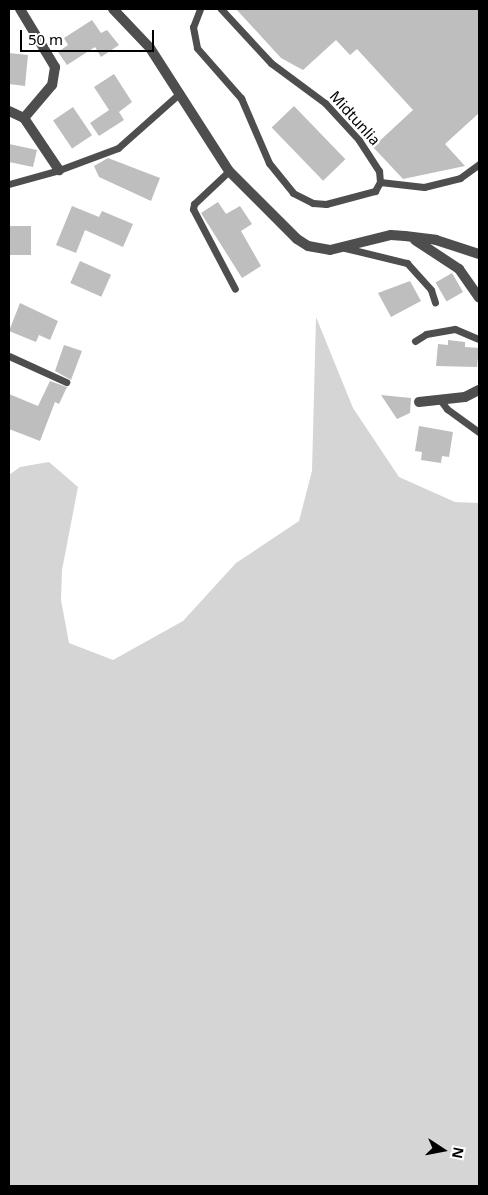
<!DOCTYPE html>
<style>
body{margin:0}
#map{position:relative;width:488px;height:1195px;overflow:hidden;background:#fff;font-family:"Noto Sans",sans-serif}
div>[style]{position:absolute}
.green>*{inset:0;background:#d5d5d5}
.building>*{inset:0;background:#bebebe;transform-origin:0 0}
.service>*{height:7px;margin:-3.5px;padding:0 3.5px;transform-origin:3.5px;border-radius:3.5px;background:#4e4e4e}
.minor>*{height:10px;margin:-5px;padding:0 5px;transform-origin:5px;border-radius:5px;background:#4e4e4e}
span{translate:-50% -50%;white-space:nowrap;text-align:center;line-height:1.15;-webkit-text-stroke:5px #fff;paint-order:stroke}
.street-label{font-size:15px;color:#000}
.frame{position:absolute;inset:0;border:10px solid #000;pointer-events:none}
.north{position:absolute;left:418px;top:1125px;width:50px;height:50px;-webkit-text-stroke:4px #fff;paint-order:stroke;rotate:101deg;font-size:14px;font-weight:700;line-height:20px;text-align:center;color:#000}
.north::after{content:'';display:block;margin:auto;width:18px;height:22px;background:#000;clip-path:polygon(50% 0,100% 100%,50% 72%,0 100%)}
.scale{position:absolute;left:20px;top:30px;width:134px;height:22px;box-sizing:border-box;border:2px solid #000;border-top:0;padding-left:6px;font-size:15px;line-height:18px;white-space:nowrap;color:#000;-webkit-text-stroke:4px #fff;paint-order:stroke}
</style>
<div id="map">
<div class="green">
<i style="clip-path:polygon(316px 317px,353px 408px,399px 477px,455px 502px,479px 503px,479px 1186px,9px 1186px,9px 475px,20px 467px,49px 462px,78px 487px,62px 570px,61px 600px,69px 643px,113px 660px,183px 621px,236px 563px,299px 521px,312px 471px)"></i>
</div>
<div class="building">
<i style="clip-path:polygon(236px 9px,479px 9px,479px 113px,445px 144px,465px 166px,403px 179px,373px 147px,413px 110px,357px 49px,350px 55px,336px 40px,303px 70px,281px 58px)"></i>
<i style="clip-path:polygon(92px 20px,101px 33px,107px 30px,119px 45px,101px 57px,95px 47px,67px 65px,58px 52px,68px 45px,64px 38px)"></i>
<i style="clip-path:polygon(9px 53px,28px 55px,25px 86px,9px 84px)"></i>
<i style="clip-path:polygon(114px 74px,132px 102px,119px 112px,124px 120px,99px 136px,90px 123px,109px 110px,94px 87px)"></i>
<i style="left:294px;top:106px;width:74px;height:31px;rotate:46deg"></i>
<i style="left:73px;top:107px;width:34px;height:24px;rotate:56deg"></i>
<i style="clip-path:polygon(9px 144px,37px 150px,33px 167px,9px 162px)"></i>
<i style="clip-path:polygon(108px 158px,160px 178px,151px 201px,99px 177px,94px 166px)"></i>
<i style="clip-path:polygon(218px 202px,226px 214px,240px 206px,252px 224px,241px 231px,261px 266px,242px 278px,201px 213px)"></i>
<i style="clip-path:polygon(72px 206px,99px 217px,102px 211px,133px 224px,123px 247px,85px 230px,76px 253px,56px 245px)"></i>
<i style="left:9px;top:226px;width:22px;height:29px"></i>
<i style="left:80px;top:261px;width:34px;height:24px;rotate:24deg"></i>
<i style="left:452px;top:273px;width:22px;height:19px;rotate:60deg"></i>
<i style="clip-path:polygon(410px 281px,421px 301px,391px 317px,378px 293px)"></i>
<i style="clip-path:polygon(20px 303px,58px 321px,50px 340px,39px 335px,36px 342px,9px 331px)"></i>
<i style="clip-path:polygon(448px 340px,465px 342px,465px 347px,479px 348px,477px 367px,436px 366px,438px 344px,448px 345px)"></i>
<i style="clip-path:polygon(64px 345px,82px 351px,71px 380px,55px 371px)"></i>
<i style="clip-path:polygon(50px 381px,67px 387px,59px 404px,55px 402px,40px 441px,9px 429px,9px 394px,38px 406px)"></i>
<i style="clip-path:polygon(381px 395px,411px 398px,410px 413px,397px 419px)"></i>
<i style="clip-path:polygon(419px 426px,453px 432px,449px 457px,442px 456px,441px 463px,421px 460px,422px 452px,415px 451px)"></i>
</div>
<div class="service">
<i style="left:200px;top:9px;width:19px;rotate:111deg"></i>
<i style="left:193px;top:27px;width:21px;rotate:79deg"></i>
<i style="left:197px;top:48px;width:67px;rotate:48.7deg"></i>
<i style="left:241px;top:98px;width:71px;rotate:66.7deg"></i>
<i style="left:269px;top:163px;width:38px;rotate:51deg"></i>
<i style="left:293px;top:193px;width:22px;rotate:27deg"></i>
<i style="left:313px;top:203px;width:13px;rotate:4deg"></i>
<i style="left:326px;top:204px;width:51px;rotate:-14.9deg"></i>
<i style="left:375px;top:191px;width:10px;rotate:-61deg"></i>
<i style="left:380px;top:182px;width:11px;rotate:-95deg"></i>
<i style="left:379px;top:171px;width:37px;rotate:-123deg"></i>
<i style="left:359px;top:140px;width:50px;rotate:-132.6deg"></i>
<i style="left:325px;top:103px;width:67px;rotate:-143.5deg"></i>
<i style="left:271px;top:63px;width:74px;rotate:-132.8deg"></i>
<i style="left:229px;top:171px;width:48px;rotate:136.7deg"></i>
<i style="left:194px;top:204px;width:5px;rotate:101deg"></i>
<i style="left:193px;top:209px;width:90px;rotate:62.3deg"></i>
<i style="left:380px;top:182px;width:44px;rotate:6.5deg"></i>
<i style="left:424px;top:187px;width:37px;rotate:-14deg"></i>
<i style="left:460px;top:178px;width:24px;rotate:-36deg"></i>
<i style="left:9px;top:184px;width:52px;rotate:-15.6deg"></i>
<i style="left:59px;top:170px;width:63px;rotate:-20.4deg"></i>
<i style="left:118px;top:148px;width:83px;rotate:-41.6deg"></i>
<i style="left:345px;top:248px;width:64px;rotate:13.6deg"></i>
<i style="left:407px;top:263px;width:36px;rotate:48deg"></i>
<i style="left:431px;top:290px;width:13px;rotate:72deg"></i>
<i style="left:415px;top:341px;width:13px;rotate:-32deg"></i>
<i style="left:426px;top:334px;width:29px;rotate:-10deg"></i>
<i style="left:455px;top:329px;width:26px;rotate:23deg"></i>
<i style="left:9px;top:356px;width:63px;rotate:24.5deg"></i>
<i style="left:441px;top:401px;width:10px;rotate:53deg"></i>
<i style="left:447px;top:409px;width:39px;rotate:36deg"></i>
</div>
<div class="minor">
<i style="left:20px;top:9px;width:68px;rotate:58.9deg"></i>
<i style="left:55px;top:67px;width:18px;rotate:99deg"></i>
<i style="left:52px;top:85px;width:43px;rotate:130.3deg"></i>
<i style="left:113px;top:9px;width:54px;rotate:46.5deg"></i>
<i style="left:150px;top:48px;width:146px;rotate:57.3deg"></i>
<i style="left:229px;top:171px;width:96px;rotate:45deg"></i>
<i style="left:297px;top:239px;width:13px;rotate:32deg"></i>
<i style="left:308px;top:246px;width:22px;rotate:10deg"></i>
<i style="left:330px;top:250px;width:63px;rotate:-13.8deg"></i>
<i style="left:391px;top:235px;width:14px;rotate:4deg"></i>
<i style="left:405px;top:236px;width:31px;rotate:7deg"></i>
<i style="left:436px;top:240px;width:45px;rotate:18deg"></i>
<i style="left:9px;top:111px;width:17px;rotate:25deg"></i>
<i style="left:24px;top:118px;width:63px;rotate:56.1deg"></i>
<i style="left:415px;top:240px;width:53px;rotate:33.4deg"></i>
<i style="left:459px;top:269px;width:35px;rotate:55deg"></i>
<i style="left:419px;top:402px;width:46px;rotate:-6.2deg"></i>
<i style="left:465px;top:397px;width:16px;rotate:-27deg"></i>
</div>
<div class="street-label">
<span style="left:355px;top:118px;rotate:48deg">Midtunlia</span>
</div>
<div class="frame"></div>
<div class="north">N</div>
<div class="scale">50 m</div>
</div>
